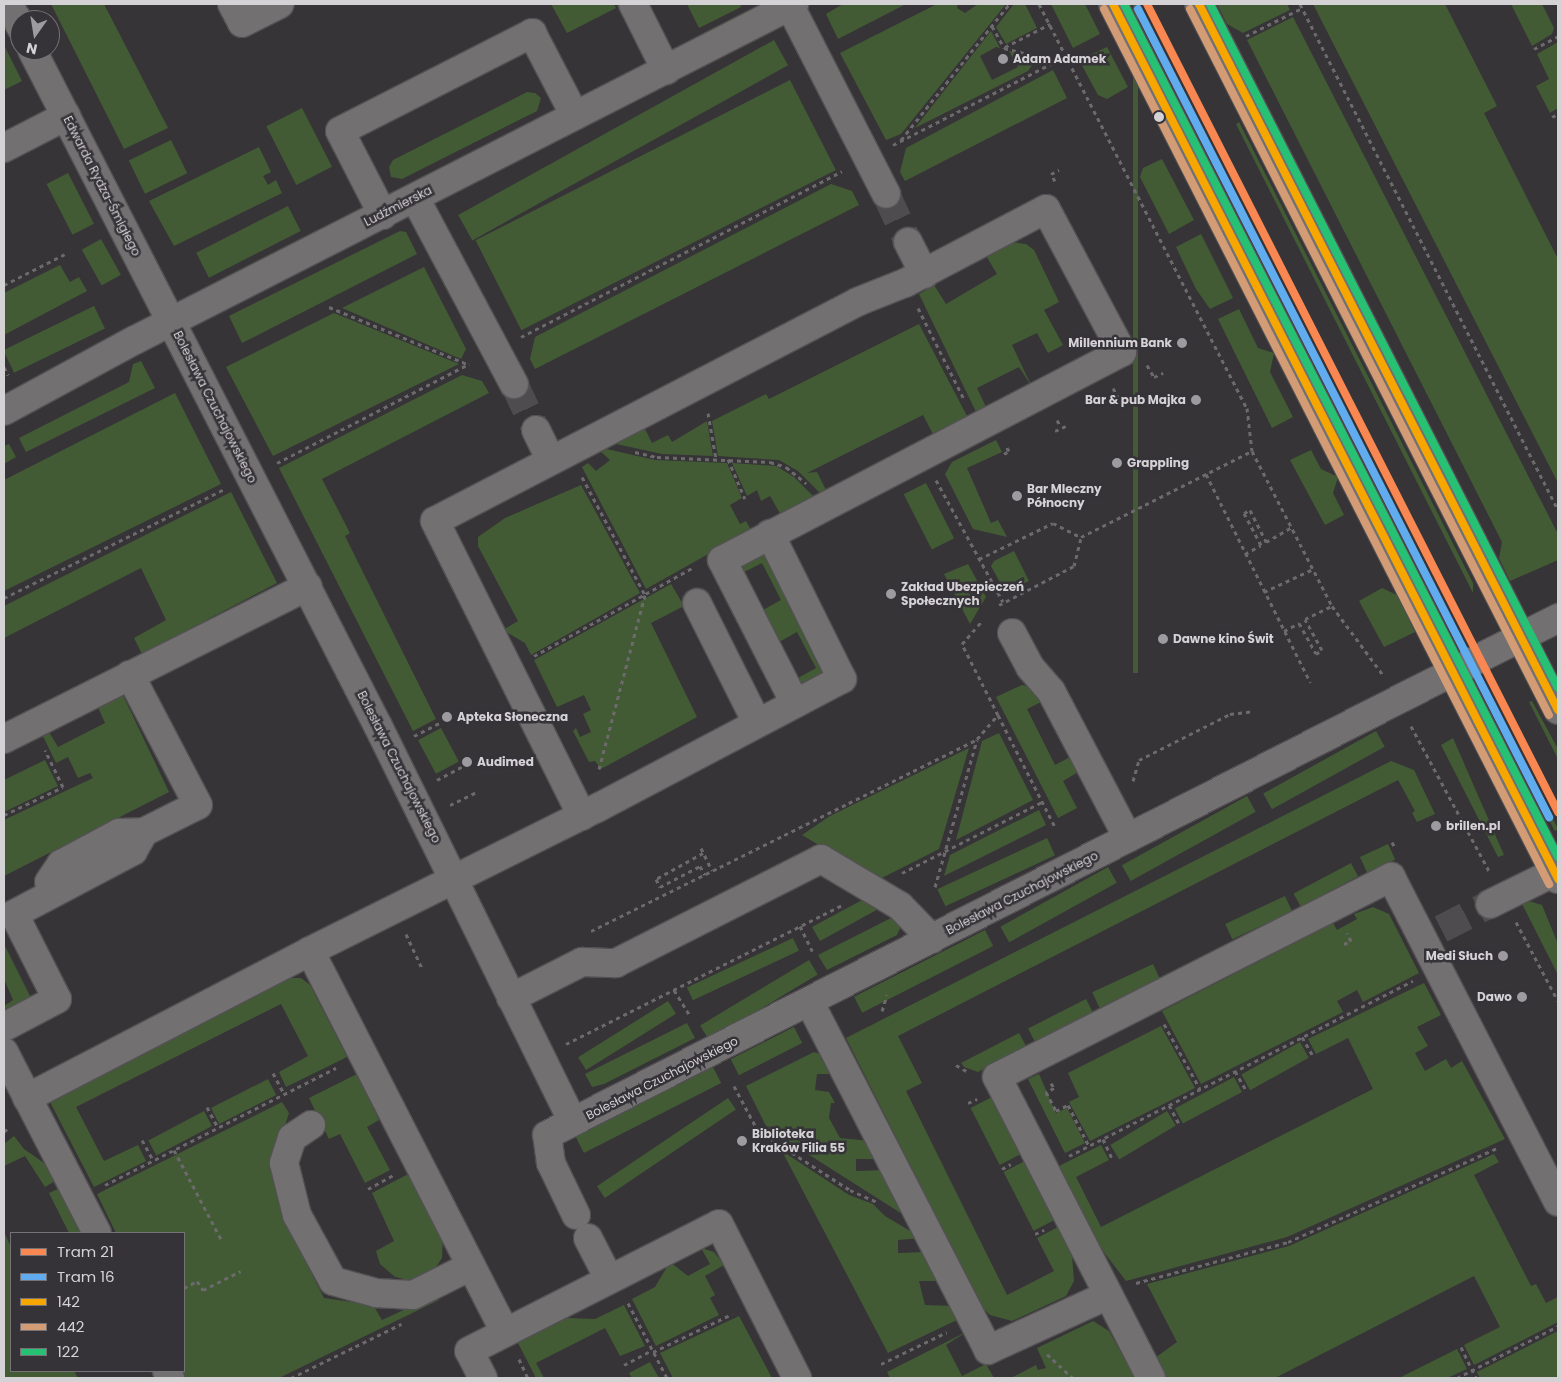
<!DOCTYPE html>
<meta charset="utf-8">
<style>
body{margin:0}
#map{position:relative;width:1562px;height:1382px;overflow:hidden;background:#363437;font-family:Poppins,sans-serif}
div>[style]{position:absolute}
.green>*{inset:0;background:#425b35;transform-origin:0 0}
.minor-tunnel>*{height:28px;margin-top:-14px;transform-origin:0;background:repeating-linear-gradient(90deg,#4e4c4f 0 28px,transparent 0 42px)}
.path>*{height:3px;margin-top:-1.5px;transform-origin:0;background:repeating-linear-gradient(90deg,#6c6a6c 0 4px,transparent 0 8px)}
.roads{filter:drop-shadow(1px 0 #535153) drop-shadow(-1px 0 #535153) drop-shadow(0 1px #535153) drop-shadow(0 -1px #535153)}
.minor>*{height:28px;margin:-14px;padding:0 14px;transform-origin:14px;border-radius:14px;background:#727071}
.major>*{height:28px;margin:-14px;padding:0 14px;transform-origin:14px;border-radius:14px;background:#727072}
.bus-1>*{height:8px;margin:-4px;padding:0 4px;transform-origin:4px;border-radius:4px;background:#f7a600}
.bus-2>*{height:8px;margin:-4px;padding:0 4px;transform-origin:4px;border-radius:4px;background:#d39c74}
.bus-3>*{height:8px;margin:-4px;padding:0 4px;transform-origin:4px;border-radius:4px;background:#26c172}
.tram-1>*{height:8px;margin:-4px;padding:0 4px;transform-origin:4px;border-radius:4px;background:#f88751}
.tram-2>*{height:8px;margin:-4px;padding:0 4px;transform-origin:4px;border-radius:4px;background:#60acee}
.dots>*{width:14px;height:14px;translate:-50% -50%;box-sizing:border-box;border:2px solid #363338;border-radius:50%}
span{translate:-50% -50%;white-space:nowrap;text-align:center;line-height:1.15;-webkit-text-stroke:5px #363338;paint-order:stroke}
.poi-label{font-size:12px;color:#d5d2d6;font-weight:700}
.left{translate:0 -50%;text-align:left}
.right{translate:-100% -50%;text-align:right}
.street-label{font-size:12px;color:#d5d2d6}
.frame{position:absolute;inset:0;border:5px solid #d5d2d6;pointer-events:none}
.legend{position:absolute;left:10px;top:1232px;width:175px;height:140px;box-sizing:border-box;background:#363338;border:1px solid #767377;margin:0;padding:6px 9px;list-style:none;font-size:15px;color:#d5d2d6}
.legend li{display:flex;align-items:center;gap:10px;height:25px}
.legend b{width:25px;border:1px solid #767377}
.north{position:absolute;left:10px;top:10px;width:50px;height:50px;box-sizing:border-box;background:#363338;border:1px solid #767377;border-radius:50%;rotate:193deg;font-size:14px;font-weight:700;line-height:20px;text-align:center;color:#d5d2d6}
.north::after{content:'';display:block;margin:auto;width:18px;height:22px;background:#9d9b9e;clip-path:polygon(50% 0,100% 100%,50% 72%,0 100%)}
</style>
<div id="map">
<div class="green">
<i style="clip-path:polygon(51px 4px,104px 4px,168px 128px,124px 149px)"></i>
<i style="clip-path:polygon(551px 4px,614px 4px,616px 8px,567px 33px)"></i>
<i style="clip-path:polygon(687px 4px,740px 4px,741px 7px,699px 28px)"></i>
<i style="clip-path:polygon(843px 4px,906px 4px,838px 39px,826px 14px)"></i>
<i style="clip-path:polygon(937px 4px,958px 4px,957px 8px,965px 13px,978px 4px,1006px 4px,901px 134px,886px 140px,840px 53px)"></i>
<i style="clip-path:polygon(1014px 4px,1025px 4px,1037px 28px,1006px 44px,996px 27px)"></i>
<i style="clip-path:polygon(1051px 4px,1085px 4px,1100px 34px,1073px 48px)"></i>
<i style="left:1133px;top:4px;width:5px;height:669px"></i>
<i style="clip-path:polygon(1217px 4px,1287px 4px,1290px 10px,1243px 33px,1227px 24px)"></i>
<i style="clip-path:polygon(1313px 4px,1445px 4px,1497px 106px,1484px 113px,1558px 259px,1558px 483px)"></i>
<i style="clip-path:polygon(1511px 4px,1542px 4px,1554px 28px,1552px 34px,1532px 46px)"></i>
<i style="clip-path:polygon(1293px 17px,1558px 534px,1558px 560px,1510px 581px,1499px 558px,1502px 542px,1247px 40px)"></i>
<i style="clip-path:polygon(991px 31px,1000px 48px,996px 47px,980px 56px,992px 80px,1018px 67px,1009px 51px,1037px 58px,1028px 71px,915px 128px)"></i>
<i style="left:774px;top:40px;width:29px;height:361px;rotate:61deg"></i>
<i style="clip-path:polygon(1558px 42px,1558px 108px,1550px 113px,1536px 86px,1549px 79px,1537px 54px)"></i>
<i style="clip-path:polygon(4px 45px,22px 81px,4px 90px)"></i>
<i style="clip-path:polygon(1107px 47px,1128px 87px,1107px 99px,1098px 95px,1079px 60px)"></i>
<i style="clip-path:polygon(1053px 70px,1067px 98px,905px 181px,900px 172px,906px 148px)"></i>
<i style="left:790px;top:80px;width:101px;height:353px;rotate:63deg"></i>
<i style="clip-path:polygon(527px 92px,535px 93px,541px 98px,537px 111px,402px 179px,391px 177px,389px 167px,393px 160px)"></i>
<i style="left:302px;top:108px;width:66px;height:40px;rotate:63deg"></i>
<i style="clip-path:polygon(1239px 122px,1473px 583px,1473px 593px,1236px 124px)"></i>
<i style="left:171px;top:140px;width:37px;height:47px;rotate:64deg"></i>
<i style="clip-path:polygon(259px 147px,271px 172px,263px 176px,268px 185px,276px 180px,282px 193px,174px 246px,149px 201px)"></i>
<i style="clip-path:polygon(1162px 159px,1194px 220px,1169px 234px,1140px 177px,1143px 168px)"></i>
<i style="left:68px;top:173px;width:57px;height:24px;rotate:63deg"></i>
<i style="clip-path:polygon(831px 184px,852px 191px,859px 205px,535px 369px,530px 359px,535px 337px)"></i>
<i style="left:288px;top:206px;width:28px;height:103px;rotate:63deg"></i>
<i style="clip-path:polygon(400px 231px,406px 232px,417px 254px,242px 343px,229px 316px)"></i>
<i style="clip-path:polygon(1201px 234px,1233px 298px,1210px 309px,1196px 289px,1176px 247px)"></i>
<i style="left:101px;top:239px;width:41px;height:22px;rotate:61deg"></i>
<i style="clip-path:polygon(1011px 242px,1026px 244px,1034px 250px,1059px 302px,1044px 310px,1063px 345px,1048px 353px,1037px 333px,1012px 345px,1032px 387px,1019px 367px,977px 388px,987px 409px,977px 414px,919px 294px,934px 285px,946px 304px,997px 274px,985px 254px)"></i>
<i style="clip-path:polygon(60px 265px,70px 282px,79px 277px,87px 291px,4px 335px,4px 293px)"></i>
<i style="clip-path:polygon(424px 267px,466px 349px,461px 359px,342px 308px)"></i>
<i style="left:94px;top:306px;width:25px;height:101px;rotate:64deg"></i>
<i style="clip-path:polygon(1239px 309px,1258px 348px,1274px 353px,1270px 372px,1293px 417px,1272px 428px,1218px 319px)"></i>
<i style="clip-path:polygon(334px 313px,459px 364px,273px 456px,226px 367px)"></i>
<i style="clip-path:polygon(919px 324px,968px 418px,934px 436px,923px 415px,807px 473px,817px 472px,827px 492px,821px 494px,798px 471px,779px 460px,718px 456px,712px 421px,766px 394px,769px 399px)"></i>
<i style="clip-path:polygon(141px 361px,155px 388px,26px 452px,19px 438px,129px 382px,133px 364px)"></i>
<i style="clip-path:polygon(462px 375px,482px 381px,489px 393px,322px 479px,350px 533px,345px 536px,436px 719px,413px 731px,279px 468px)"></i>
<i style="clip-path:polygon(175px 393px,221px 484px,4px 591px,4px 480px)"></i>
<i style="clip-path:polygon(641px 421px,652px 443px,668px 435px,672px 442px,707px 421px,713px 456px,662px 454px,607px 442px)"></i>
<i style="clip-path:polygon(996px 440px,1002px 452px,967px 468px,991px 523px,998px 520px,1007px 537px,973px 529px,945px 474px,952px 462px)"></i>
<i style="clip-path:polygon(9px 444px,16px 457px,4px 464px,4px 446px)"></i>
<i style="clip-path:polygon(602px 448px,655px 460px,727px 463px,742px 498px,730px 505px,740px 524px,746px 521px,751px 530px,646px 589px,582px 467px,588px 463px,596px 471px,610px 460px,600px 451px)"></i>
<i style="clip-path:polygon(1311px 450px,1321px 469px,1338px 477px,1333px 493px,1344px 515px,1325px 525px,1290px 460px)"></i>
<i style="clip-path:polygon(732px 463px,776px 466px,794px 477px,815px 498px,781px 515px,770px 496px,761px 501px,757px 490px,747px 496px)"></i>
<i style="left:926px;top:483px;width:62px;height:25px;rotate:63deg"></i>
<i style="clip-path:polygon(581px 485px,640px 593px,531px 655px,525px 643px,503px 630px,518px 621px,478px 546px,478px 537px,505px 518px)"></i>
<i style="clip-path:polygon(231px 492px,277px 583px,142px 654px,134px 638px,166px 620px,141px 568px,4px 638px,4px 606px)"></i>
<i style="clip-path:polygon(765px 549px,823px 671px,805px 691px,798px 678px,816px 668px,797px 632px,779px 642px,763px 610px,781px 600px,762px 563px,744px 572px,743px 570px,742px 565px)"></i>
<i style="clip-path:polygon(1014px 551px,1029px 581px,1008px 591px,1003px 588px,991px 566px,994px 561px)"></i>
<i style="clip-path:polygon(968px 564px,986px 597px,970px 624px,944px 574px)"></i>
<i style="clip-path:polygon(671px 584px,684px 606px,651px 623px,697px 717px,601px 769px,595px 761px,589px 762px,573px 731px,576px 728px,580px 737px,591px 732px,583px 714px,591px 710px,584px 695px,557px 707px,534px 660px)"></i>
<i style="clip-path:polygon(1382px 588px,1397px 595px,1415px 632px,1384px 647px,1359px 601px)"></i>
<i style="clip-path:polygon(1022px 685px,1031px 687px,1043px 701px,1027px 709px,1055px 765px,1072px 756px,1080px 771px,1063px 781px,1077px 808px,1058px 818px,996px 697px)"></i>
<i style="clip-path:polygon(121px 691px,169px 792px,4px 876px,4px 820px,93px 778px,90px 773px,78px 778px,68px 757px,56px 763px,40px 730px,46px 727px,58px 747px,105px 723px,97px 705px)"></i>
<i style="clip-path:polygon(1532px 701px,1558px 749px,1558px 759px,1529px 702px)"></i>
<i style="left:1501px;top:717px;width:126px;height:4px;rotate:63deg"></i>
<i style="left:441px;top:728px;width:38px;height:26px;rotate:62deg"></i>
<i style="left:1376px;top:731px;width:18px;height:129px;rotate:61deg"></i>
<i style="clip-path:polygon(999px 733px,1033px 800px,956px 840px,982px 741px)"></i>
<i style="clip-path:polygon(1453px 738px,1504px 855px,1498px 857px,1441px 745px)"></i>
<i style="clip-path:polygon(969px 748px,939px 849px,878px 880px,802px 835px,830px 816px)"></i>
<i style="clip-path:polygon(45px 760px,58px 786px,4px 812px,4px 780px)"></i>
<i style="clip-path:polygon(1391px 761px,1414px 770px,1435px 814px,1417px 822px,1412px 813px,1415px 811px,1398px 780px,898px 1036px,922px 1083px,906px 1091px,1007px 1295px,1054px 1271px,1037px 1238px,1058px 1227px,1072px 1255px,1074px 1281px,1066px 1296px,1012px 1321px,990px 1315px,982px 1307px,846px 1038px)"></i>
<i style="left:1247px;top:796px;width:18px;height:143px;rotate:61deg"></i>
<i style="clip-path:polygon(1039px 810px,1046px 825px,944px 876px,950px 855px)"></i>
<i style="left:1047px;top:838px;width:19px;height:121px;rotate:65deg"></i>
<i style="left:1388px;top:844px;width:17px;height:31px;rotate:65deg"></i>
<i style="left:1351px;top:863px;width:15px;height:65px;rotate:62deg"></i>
<i style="left:1108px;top:867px;width:18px;height:123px;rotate:61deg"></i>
<i style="left:1285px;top:896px;width:17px;height:66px;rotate:65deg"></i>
<i style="clip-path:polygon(866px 898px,882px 907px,820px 941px,812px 927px)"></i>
<i style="clip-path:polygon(1519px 898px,1542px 905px,1558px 944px,1558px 975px)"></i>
<i style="clip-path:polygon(1373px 907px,1389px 914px,1419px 973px,1363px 1002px,1357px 990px,1337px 1001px,1343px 1012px,1201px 1084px,1162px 1011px,1333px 923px,1337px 930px,1357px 919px,1354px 914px)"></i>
<i style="clip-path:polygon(893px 917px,902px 924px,897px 935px,827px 970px,818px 955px)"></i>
<i style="left:985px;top:930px;width:18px;height:147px;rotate:63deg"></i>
<i style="left:793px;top:938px;width:14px;height:117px;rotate:65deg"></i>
<i style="clip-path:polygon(4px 944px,32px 1000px,4px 1015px,4px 1006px,13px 1000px,4px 979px)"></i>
<i style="left:809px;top:960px;width:17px;height:127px;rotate:59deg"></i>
<i style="left:1153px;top:964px;width:17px;height:67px;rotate:65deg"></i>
<i style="clip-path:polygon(291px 978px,301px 978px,310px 985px,347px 1057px,286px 1087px,279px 1072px,308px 1056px,281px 1004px,76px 1107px,104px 1161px,138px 1145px,146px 1161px,94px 1187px,49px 1100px)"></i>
<i style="clip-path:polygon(1424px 983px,1441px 1015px,1417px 1027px,1428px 1046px,1415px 1053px,1425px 1071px,1446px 1059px,1451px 1068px,1462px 1061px,1505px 1139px,1287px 1237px,1126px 1281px,1100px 1247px,1057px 1167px,1101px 1145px,1109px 1160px,1076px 1177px,1101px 1227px,1373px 1089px,1348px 1038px,1316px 1054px,1308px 1039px)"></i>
<i style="left:1086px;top:999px;width:16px;height:65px;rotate:63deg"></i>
<i style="left:668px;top:1001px;width:15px;height:106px;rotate:58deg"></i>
<i style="clip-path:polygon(687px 1023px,695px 1038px,604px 1084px,592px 1087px,585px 1074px)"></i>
<i style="clip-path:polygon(1161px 1026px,1195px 1088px,1090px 1141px,1069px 1102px,1079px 1097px,1068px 1073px)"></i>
<i style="left:794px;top:1027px;width:18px;height:71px;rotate:63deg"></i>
<i style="clip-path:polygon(1019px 1033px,1026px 1046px,978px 1072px,964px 1067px,961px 1063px)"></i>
<i style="left:1300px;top:1042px;width:18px;height:67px;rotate:61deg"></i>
<i style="clip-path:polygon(814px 1052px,822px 1055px,831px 1074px,817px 1074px,815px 1090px,829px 1092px,835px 1103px,831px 1103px,829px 1118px,840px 1138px,870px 1141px,875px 1159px,856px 1159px,856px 1171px,885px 1170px,910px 1219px,767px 1128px,746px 1086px)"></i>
<i style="left:713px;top:1067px;width:18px;height:154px;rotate:63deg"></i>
<i style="clip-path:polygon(357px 1074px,379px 1120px,367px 1127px,390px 1170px,365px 1183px,340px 1134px,329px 1139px,309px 1098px)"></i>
<i style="clip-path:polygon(1039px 1074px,1056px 1113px,1067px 1108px,1085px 1143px,1065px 1153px,1028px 1079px)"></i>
<i style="left:1234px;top:1077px;width:17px;height:67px;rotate:62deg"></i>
<i style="left:268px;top:1079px;width:18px;height:64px;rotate:63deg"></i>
<i style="left:992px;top:1097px;width:64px;height:24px;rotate:63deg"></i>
<i style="left:728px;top:1098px;width:14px;height:158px;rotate:56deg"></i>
<i style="clip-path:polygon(282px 1102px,289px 1113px,271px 1168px,284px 1220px,324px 1298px,373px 1305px,382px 1320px,436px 1295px,439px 1300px,279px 1378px,186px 1378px,183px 1371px,184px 1233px,116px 1233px,97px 1194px)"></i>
<i style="left:204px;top:1111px;width:17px;height:63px;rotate:62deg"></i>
<i style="left:1167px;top:1111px;width:17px;height:66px;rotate:59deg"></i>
<i style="clip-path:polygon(14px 1136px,24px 1149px,47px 1165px,55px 1181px,45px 1187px,25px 1156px,4px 1166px,4px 1144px)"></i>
<i style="clip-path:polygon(782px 1151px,849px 1195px,873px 1204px,885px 1216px,922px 1238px,898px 1240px,898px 1253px,926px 1252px,938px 1281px,919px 1281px,925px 1305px,954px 1306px,961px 1318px,888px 1353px)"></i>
<i style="clip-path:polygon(1494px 1154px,1499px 1162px,1474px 1175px,1531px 1286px,1536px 1284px,1546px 1303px,1558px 1297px,1558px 1322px,1474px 1365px,1464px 1345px,1500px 1327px,1474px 1276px,1275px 1378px,1165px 1378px,1155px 1358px,1177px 1342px,1147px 1284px,1289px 1246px)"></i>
<i style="left:1025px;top:1161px;width:66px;height:24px;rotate:63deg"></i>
<i style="clip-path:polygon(414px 1171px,443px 1234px,442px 1258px,431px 1274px,413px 1281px,395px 1277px,380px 1264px,376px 1251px,394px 1241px,372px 1193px)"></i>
<i style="clip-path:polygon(58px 1189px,59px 1189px,80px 1233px,69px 1233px,49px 1193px)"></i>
<i style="clip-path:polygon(4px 1232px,11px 1247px,11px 1371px,74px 1371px,78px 1378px,4px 1378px)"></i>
<i style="clip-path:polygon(701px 1248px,714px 1252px,724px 1265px,705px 1276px,715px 1295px,710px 1298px,719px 1315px,656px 1346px,632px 1299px,655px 1287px,670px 1262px,688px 1276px,710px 1264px)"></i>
<i style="clip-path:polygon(624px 1305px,645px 1346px,620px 1356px,605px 1328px,536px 1363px,544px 1378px,536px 1378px,518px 1343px,567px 1318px,595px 1319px)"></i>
<i style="clip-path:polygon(739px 1316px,772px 1378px,673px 1378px,660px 1353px)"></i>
<i style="clip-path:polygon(1093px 1321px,1109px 1331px,1135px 1378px,1011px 1378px,1036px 1365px,1038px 1370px,1046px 1368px,1037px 1348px)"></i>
<i style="clip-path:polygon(968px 1331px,946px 1345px,962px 1376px,986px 1364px,994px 1378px,890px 1378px,887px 1372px)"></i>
<i style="clip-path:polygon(1558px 1331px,1558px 1378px,1480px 1378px,1477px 1372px)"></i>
<i style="clip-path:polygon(1457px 1349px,1467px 1369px,1447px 1378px,1399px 1378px)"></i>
<i style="clip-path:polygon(650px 1362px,659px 1378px,632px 1378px,629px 1373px)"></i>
</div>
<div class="minor-tunnel">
<i style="left:886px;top:194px;width:53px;rotate:65.4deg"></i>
<i style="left:514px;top:384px;width:51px;rotate:64.4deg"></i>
<i style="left:1441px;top:929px;width:55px;rotate:-27deg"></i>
</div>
<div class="path">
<i style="left:1039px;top:4px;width:454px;rotate:62.8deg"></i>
<i style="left:1247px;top:408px;width:43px;rotate:83.4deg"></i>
<i style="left:1252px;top:451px;width:174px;rotate:62.7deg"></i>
<i style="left:1332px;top:606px;width:86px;rotate:53.5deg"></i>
<i style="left:1300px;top:4px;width:568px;rotate:62.98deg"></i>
<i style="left:992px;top:26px;width:25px;rotate:61deg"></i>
<i style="left:1004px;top:48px;width:55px;rotate:13.8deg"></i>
<i style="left:1246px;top:36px;width:63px;rotate:-26.6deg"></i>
<i style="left:1005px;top:47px;width:51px;rotate:-27.1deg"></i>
<i style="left:1534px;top:49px;width:27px;rotate:-28deg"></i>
<i style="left:1552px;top:117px;width:7px;rotate:-27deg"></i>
<i style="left:901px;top:140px;width:174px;rotate:-51.5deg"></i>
<i style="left:893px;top:145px;width:195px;rotate:-27.2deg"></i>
<i style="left:1055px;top:181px;width:8px;rotate:-120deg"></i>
<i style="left:1051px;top:174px;width:9px;rotate:-27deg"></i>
<i style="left:4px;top:285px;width:68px;rotate:-26.9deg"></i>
<i style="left:329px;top:307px;width:149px;rotate:22.4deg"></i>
<i style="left:918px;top:308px;width:104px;rotate:63.2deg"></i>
<i style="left:521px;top:337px;width:361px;rotate:-27.3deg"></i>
<i style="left:1147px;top:365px;width:14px;rotate:60deg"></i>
<i style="left:1154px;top:377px;width:10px;rotate:-24deg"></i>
<i style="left:4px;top:367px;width:9px;rotate:63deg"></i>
<i style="left:1113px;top:388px;width:10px;rotate:61deg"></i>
<i style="left:1113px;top:402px;width:13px;rotate:-27deg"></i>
<i style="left:708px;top:413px;width:47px;rotate:80.1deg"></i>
<i style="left:1057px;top:420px;width:8px;rotate:60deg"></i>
<i style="left:1055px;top:431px;width:14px;rotate:-25deg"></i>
<i style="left:635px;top:452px;width:23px;rotate:13deg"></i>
<i style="left:657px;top:457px;width:113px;rotate:2.5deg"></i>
<i style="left:770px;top:462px;width:17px;rotate:17deg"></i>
<i style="left:786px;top:467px;width:26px;rotate:39deg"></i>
<i style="left:1004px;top:454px;width:6px;rotate:-31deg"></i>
<i style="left:1009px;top:451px;width:6px;rotate:-121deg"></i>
<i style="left:728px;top:459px;width:43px;rotate:67deg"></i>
<i style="left:277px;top:463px;width:216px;rotate:-27.3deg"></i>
<i style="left:1206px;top:474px;width:233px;rotate:63.4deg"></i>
<i style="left:582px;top:477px;width:134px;rotate:61.9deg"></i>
<i style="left:645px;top:595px;width:184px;rotate:104.8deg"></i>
<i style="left:936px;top:480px;width:139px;rotate:61.2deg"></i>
<i style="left:1245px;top:554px;width:18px;rotate:-29deg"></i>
<i style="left:1261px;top:545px;width:36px;rotate:-118deg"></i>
<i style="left:1244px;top:513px;width:7px;rotate:-27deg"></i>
<i style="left:1250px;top:510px;width:36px;rotate:63deg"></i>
<i style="left:1266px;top:542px;width:30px;rotate:-30deg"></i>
<i style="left:979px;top:559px;width:82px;rotate:-25.9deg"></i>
<i style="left:1053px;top:523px;width:31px;rotate:27deg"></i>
<i style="left:1264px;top:592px;width:54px;rotate:-25.1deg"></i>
<i style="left:4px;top:598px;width:246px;rotate:-26.3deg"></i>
<i style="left:999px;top:605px;width:85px;rotate:-27.5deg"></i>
<i style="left:1074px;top:566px;width:30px;rotate:-76deg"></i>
<i style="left:1081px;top:537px;width:191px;rotate:-26.7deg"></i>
<i style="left:1284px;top:631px;width:17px;rotate:-28deg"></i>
<i style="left:1299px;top:623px;width:35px;rotate:61deg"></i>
<i style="left:1316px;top:654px;width:7px;rotate:-34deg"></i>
<i style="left:1322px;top:650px;width:35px;rotate:-119deg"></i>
<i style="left:1305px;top:619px;width:30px;rotate:-26deg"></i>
<i style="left:534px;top:656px;width:183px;rotate:-29.1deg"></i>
<i style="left:998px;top:715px;width:126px;rotate:63deg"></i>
<i style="left:1411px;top:726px;width:167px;rotate:61.7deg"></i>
<i style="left:414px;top:736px;width:30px;rotate:-27deg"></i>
<i style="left:437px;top:780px;width:30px;rotate:-28deg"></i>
<i style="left:1133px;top:781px;width:22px;rotate:-74deg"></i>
<i style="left:1139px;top:760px;width:102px;rotate:-26.8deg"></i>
<i style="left:1230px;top:714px;width:23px;rotate:-7deg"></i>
<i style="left:450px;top:805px;width:30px;rotate:-26deg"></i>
<i style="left:4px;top:815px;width:65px;rotate:-25.4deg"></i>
<i style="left:63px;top:787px;width:41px;rotate:-115.9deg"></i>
<i style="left:1392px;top:842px;width:7px;rotate:63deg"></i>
<i style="left:701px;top:848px;width:25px;rotate:64deg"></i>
<i style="left:703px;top:853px;width:54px;rotate:151deg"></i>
<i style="left:656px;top:879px;width:9px;rotate:63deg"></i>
<i style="left:660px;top:887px;width:45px;rotate:-27.7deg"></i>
<i style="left:700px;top:866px;width:10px;rotate:61deg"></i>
<i style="left:902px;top:873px;width:157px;rotate:-26.9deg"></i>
<i style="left:935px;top:887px;width:153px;rotate:-74.1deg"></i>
<i style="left:1516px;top:922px;width:89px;rotate:62deg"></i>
<i style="left:800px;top:926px;width:28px;rotate:64deg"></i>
<i style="left:591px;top:931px;width:431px;rotate:-26.4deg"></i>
<i style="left:977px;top:739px;width:32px;rotate:-49deg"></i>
<i style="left:998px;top:715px;width:80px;rotate:-116.9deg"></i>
<i style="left:962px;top:644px;width:29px;rotate:-49deg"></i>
<i style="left:406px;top:934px;width:38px;rotate:65deg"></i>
<i style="left:1344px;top:944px;width:8px;rotate:-23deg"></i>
<i style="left:1351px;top:941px;width:9px;rotate:-117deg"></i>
<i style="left:674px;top:990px;width:28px;rotate:58deg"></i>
<i style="left:882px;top:1011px;width:17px;rotate:-73deg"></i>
<i style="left:1164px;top:1024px;width:74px;rotate:61deg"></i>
<i style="left:1302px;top:1037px;width:22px;rotate:60deg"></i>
<i style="left:566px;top:1044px;width:309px;rotate:-26.7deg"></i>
<i style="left:956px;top:1065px;width:14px;rotate:30deg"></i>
<i style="left:1235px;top:1071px;width:22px;rotate:60deg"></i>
<i style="left:273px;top:1073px;width:24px;rotate:62deg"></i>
<i style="left:1051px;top:1083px;width:6px;rotate:59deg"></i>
<i style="left:1054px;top:1088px;width:9px;rotate:153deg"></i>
<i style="left:1046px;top:1092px;width:21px;rotate:62deg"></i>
<i style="left:1056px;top:1111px;width:13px;rotate:-27deg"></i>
<i style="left:1068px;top:1105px;width:46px;rotate:62.9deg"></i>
<i style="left:734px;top:1086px;width:51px;rotate:61.9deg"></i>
<i style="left:758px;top:1131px;width:109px;rotate:32.7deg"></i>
<i style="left:850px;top:1190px;width:30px;rotate:24deg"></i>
<i style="left:968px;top:1103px;width:10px;rotate:-24deg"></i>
<i style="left:1169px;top:1105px;width:21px;rotate:62deg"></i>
<i style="left:207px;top:1107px;width:24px;rotate:62deg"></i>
<i style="left:4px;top:1132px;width:7px;rotate:-45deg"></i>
<i style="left:1103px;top:1139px;width:21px;rotate:65deg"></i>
<i style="left:142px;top:1140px;width:23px;rotate:61deg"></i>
<i style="left:174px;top:1150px;width:101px;rotate:62.2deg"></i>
<i style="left:1069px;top:1156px;width:386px;rotate:-27deg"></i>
<i style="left:1002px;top:1169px;width:10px;rotate:-29deg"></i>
<i style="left:105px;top:1185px;width:259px;rotate:-26.9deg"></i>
<i style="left:368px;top:1189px;width:29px;rotate:-29deg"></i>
<i style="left:1035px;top:1234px;width:10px;rotate:-24deg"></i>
<i style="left:1136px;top:1283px;width:157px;rotate:-15.1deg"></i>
<i style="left:1288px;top:1242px;width:229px;rotate:-24.2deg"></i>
<i style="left:184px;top:1288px;width:15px;rotate:-28deg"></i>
<i style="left:197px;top:1281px;width:11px;rotate:56deg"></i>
<i style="left:203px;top:1290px;width:42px;rotate:-26.6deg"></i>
<i style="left:628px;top:1303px;width:85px;rotate:62.5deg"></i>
<i style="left:1461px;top:1347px;width:34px;rotate:64deg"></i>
<i style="left:653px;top:1352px;width:88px;rotate:-25.7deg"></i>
<i style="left:1047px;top:1354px;width:35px;rotate:43deg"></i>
<i style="left:519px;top:1359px;width:21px;rotate:65deg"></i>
<i style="left:881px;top:1364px;width:73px;rotate:-25.9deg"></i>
<i style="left:624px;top:1365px;width:32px;rotate:-28deg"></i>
<i style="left:291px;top:1378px;width:123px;rotate:-26.1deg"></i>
<i style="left:1457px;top:1378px;width:114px;rotate:-27.2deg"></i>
</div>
<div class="roads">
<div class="minor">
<i style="left:9px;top:4px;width:25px;rotate:63deg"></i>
<i style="left:232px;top:4px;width:21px;rotate:62deg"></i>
<i style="left:242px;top:23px;width:42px;rotate:-26.6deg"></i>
<i style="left:633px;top:4px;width:74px;rotate:63.4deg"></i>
<i style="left:790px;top:6px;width:211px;rotate:62.9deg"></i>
<i style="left:32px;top:50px;width:759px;rotate:62.9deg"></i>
<i style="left:378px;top:726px;width:441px;rotate:63.8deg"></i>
<i style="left:4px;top:148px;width:70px;rotate:-27.3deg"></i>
<i style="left:415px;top:198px;width:211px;rotate:62deg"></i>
<i style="left:383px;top:215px;width:94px;rotate:-117.1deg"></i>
<i style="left:340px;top:131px;width:216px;rotate:-27deg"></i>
<i style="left:532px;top:33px;width:93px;rotate:62.6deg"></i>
<i style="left:908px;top:242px;width:36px;rotate:63deg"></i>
<i style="left:4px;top:411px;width:149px;rotate:-28.5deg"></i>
<i style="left:135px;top:340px;width:740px;rotate:-27.02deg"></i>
<i style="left:536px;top:430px;width:32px;rotate:64deg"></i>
<i style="left:697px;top:603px;width:134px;rotate:63.4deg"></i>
<i style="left:1012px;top:633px;width:38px;rotate:62deg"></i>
<i style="left:1030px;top:667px;width:32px;rotate:49deg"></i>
<i style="left:1051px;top:691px;width:166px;rotate:62.4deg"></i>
<i style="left:4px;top:739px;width:340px;rotate:-26.7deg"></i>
<i style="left:582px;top:816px;width:330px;rotate:-116.5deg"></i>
<i style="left:435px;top:521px;width:475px;rotate:-27.4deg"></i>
<i style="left:857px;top:302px;width:52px;rotate:-21.6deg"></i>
<i style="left:905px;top:283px;width:159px;rotate:-27.7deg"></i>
<i style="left:1046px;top:209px;width:162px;rotate:62deg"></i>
<i style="left:1122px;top:352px;width:451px;rotate:152.5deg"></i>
<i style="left:722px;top:560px;width:161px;rotate:63deg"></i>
<i style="left:49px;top:882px;width:22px;rotate:-56deg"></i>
<i style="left:61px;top:864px;width:66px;rotate:-28.1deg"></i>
<i style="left:119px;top:833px;width:25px;rotate:-2deg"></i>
<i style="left:1490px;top:904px;width:72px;rotate:-26.2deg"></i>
<i style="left:310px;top:951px;width:426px;rotate:62.9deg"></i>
<i style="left:511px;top:998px;width:80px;rotate:-26.9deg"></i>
<i style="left:582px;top:962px;width:34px;rotate:2deg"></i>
<i style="left:616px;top:963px;width:230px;rotate:-26.9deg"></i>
<i style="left:821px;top:859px;width:92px;rotate:30.7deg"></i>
<i style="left:900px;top:906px;width:46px;rotate:45.9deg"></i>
<i style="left:810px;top:1003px;width:390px;rotate:62.8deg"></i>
<i style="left:988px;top:1350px;width:132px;rotate:-24.6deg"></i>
<i style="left:4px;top:1027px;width:60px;rotate:-27.8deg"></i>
<i style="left:57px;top:999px;width:95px;rotate:-116.8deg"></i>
<i style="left:14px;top:914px;width:135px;rotate:-27.9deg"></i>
<i style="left:133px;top:851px;width:22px;rotate:-60deg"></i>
<i style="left:144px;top:832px;width:60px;rotate:-26.6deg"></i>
<i style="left:198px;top:805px;width:147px;rotate:-117.6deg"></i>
<i style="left:4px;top:1052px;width:203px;rotate:62.8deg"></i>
<i style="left:27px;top:1098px;width:319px;rotate:-27.4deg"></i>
<i style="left:310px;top:951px;width:321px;rotate:-26.5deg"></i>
<i style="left:597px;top:808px;width:277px;rotate:-27.8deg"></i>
<i style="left:842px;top:679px;width:162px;rotate:-116.4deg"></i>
<i style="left:311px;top:1125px;width:23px;rotate:146deg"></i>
<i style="left:292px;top:1138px;width:26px;rotate:108deg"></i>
<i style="left:284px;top:1163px;width:54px;rotate:76deg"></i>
<i style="left:297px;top:1215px;width:75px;rotate:61.4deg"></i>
<i style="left:333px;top:1281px;width:45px;rotate:15.6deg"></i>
<i style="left:376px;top:1293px;width:37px;rotate:3deg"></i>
<i style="left:413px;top:1295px;width:65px;rotate:-26.6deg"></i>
<i style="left:576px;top:1215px;width:58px;rotate:-115.7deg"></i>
<i style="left:551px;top:1163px;width:28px;rotate:-98deg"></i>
<i style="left:547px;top:1135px;width:1136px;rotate:-27.08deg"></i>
<i style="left:588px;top:1238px;width:46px;rotate:62.9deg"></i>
<i style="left:167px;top:1371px;width:8px;rotate:67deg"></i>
<i style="left:483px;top:1378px;width:30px;rotate:-117deg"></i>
<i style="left:469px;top:1351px;width:280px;rotate:-26.9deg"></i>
<i style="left:719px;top:1224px;width:173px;rotate:63.1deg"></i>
<i style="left:1151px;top:1378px;width:338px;rotate:-117.1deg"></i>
<i style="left:997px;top:1077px;width:442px;rotate:-26.9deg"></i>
<i style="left:1391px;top:877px;width:365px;rotate:62.8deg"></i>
</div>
<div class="major">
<i style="left:1113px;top:4px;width:982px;rotate:63.04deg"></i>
<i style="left:1199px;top:4px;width:792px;rotate:63.05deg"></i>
</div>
</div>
<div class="bus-1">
<i style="left:1113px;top:4px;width:982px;rotate:63.04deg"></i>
<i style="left:1199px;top:4px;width:792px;rotate:63.05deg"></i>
</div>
<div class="bus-2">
<i style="left:1104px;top:9px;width:982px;rotate:63.04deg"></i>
<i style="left:1190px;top:9px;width:792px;rotate:63.05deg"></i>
</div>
<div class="bus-3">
<i style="left:1124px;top:4px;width:957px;rotate:63.03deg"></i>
<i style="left:1210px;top:4px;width:767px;rotate:63.03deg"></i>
</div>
<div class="tram-1">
<i style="left:1147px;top:4px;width:907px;rotate:63.04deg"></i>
</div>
<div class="tram-2">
<i style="left:1138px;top:9px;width:907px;rotate:63.04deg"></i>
</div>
<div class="dots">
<i style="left:1003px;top:59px;background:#9d9b9e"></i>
<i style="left:1159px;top:117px;background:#d5d2d6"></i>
<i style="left:1182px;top:343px;background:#9d9b9e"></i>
<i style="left:1196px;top:400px;background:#9d9b9e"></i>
<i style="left:1117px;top:463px;background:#9d9b9e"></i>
<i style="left:1017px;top:496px;background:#9d9b9e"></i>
<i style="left:891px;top:594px;background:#9d9b9e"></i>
<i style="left:1163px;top:639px;background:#9d9b9e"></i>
<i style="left:447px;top:717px;background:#9d9b9e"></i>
<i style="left:467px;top:762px;background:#9d9b9e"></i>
<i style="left:1436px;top:826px;background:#9d9b9e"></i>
<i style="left:1503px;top:956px;background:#9d9b9e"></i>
<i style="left:1522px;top:997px;background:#9d9b9e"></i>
<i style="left:742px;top:1141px;background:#9d9b9e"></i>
</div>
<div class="poi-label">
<span class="left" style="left:1013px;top:59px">Adam Adamek</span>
<span class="right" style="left:1172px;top:343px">Millennium Bank</span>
<span class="right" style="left:1186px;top:400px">Bar &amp; pub Majka</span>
<span class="left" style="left:1127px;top:463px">Grappling</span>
<span class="left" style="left:1027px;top:496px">Bar Mleczny<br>Północny</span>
<span class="left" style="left:901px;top:594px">Zakład Ubezpieczeń<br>Społecznych</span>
<span class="left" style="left:1173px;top:639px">Dawne kino Świt</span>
<span class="left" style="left:457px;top:717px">Apteka Słoneczna</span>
<span class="left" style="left:477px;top:762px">Audimed</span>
<span class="left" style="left:1446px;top:826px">brillen.pl</span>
<span class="right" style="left:1493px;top:956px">Medi Słuch</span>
<span class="right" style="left:1512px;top:997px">Dawo</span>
<span class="left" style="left:752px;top:1141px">Biblioteka<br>Kraków Filia 55</span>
</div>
<div class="street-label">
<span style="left:102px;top:186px;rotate:63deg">Edwarda Rydza-Śmigłego</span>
<span style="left:398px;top:206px;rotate:-27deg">Ludźmierska</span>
<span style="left:215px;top:407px;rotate:63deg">Bolesława Czuchajowskiego</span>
<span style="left:399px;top:767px;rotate:63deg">Bolesława Czuchajowskiego</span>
<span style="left:1022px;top:893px;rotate:-27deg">Bolesława Czuchajowskiego</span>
<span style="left:662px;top:1078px;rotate:-27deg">Bolesława Czuchajowskiego</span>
</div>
<div class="frame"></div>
<ul class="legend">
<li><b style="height:6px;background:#f88751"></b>Tram 21</li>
<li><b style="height:6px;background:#60acee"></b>Tram 16</li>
<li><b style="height:6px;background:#f7a600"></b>142</li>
<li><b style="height:6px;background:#d39c74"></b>442</li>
<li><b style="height:6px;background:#26c172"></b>122</li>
</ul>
<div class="north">N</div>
</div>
